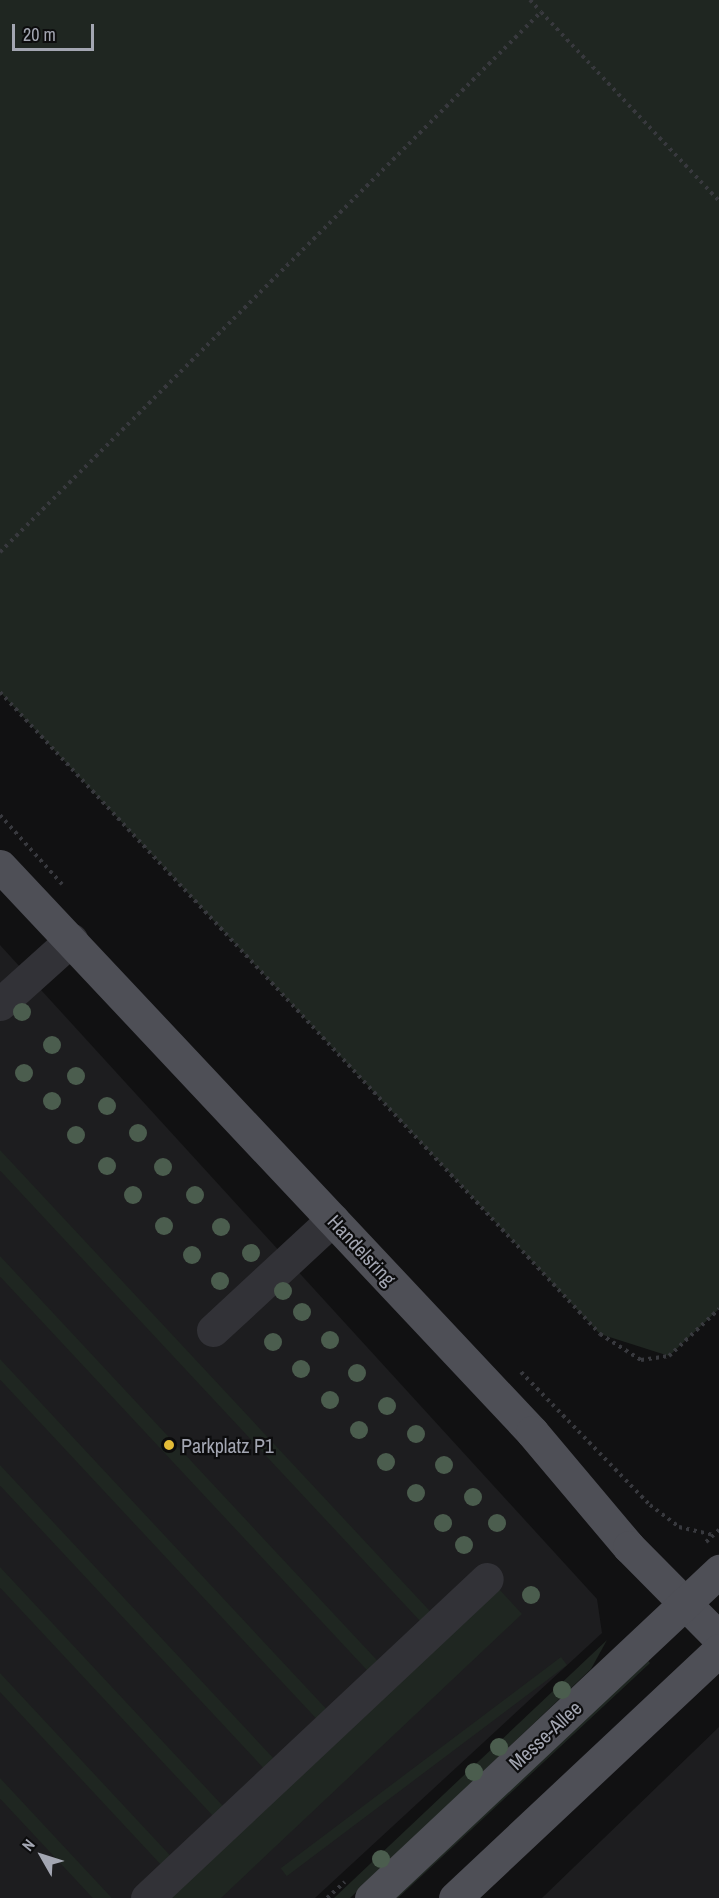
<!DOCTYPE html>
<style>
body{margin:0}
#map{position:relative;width:719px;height:1898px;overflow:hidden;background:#111112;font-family:"Archivo Narrow",sans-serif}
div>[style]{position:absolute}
.built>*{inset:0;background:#1d1d1f}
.green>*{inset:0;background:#1f2621;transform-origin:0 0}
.path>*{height:4px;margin-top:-2px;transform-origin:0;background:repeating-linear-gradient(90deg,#38393e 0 3px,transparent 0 7.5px)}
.minor>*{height:33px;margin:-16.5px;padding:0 16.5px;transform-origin:16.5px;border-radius:16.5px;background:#323237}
.major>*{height:33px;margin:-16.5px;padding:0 16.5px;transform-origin:16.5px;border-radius:16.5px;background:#4e4f56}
.trees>*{width:18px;height:18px;margin:-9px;border-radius:50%;background:#4b5d4e}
.dots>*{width:16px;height:16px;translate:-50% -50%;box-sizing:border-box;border:3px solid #0c0c0d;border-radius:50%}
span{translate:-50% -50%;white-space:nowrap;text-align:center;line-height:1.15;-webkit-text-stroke:4.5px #0c0c0d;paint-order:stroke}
.street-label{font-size:20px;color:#a3a6b2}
.poi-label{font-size:20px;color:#a3a6b2}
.left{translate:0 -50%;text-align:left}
.north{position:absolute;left:12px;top:1826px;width:60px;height:60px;-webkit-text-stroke:4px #0c0c0d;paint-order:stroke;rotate:309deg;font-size:16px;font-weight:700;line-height:24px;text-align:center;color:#a3a6b2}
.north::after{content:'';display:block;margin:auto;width:21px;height:27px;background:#a3a6b2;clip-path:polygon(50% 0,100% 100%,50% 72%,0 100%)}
.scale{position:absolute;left:12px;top:24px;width:82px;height:27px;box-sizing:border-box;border:3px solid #a3a6b2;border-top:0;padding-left:8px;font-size:18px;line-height:21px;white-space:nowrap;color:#a3a6b2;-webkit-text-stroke:4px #0c0c0d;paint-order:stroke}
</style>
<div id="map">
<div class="built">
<i style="clip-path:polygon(0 945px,597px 1599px,602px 1633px,315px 1898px,0 1898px)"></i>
<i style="clip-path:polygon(719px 1727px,719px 1898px,542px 1898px)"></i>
</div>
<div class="green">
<i style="clip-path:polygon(0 0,719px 0,719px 1309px,669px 1356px,600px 1334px,0 692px)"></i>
<i style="left:0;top:1150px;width:634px;height:14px;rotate:47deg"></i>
<i style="left:0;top:1256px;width:558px;height:14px;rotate:47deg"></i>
<i style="left:0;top:1359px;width:480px;height:14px;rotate:47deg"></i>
<i style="left:0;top:1465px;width:404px;height:14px;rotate:47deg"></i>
<i style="left:0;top:1567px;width:330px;height:14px;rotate:47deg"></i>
<i style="clip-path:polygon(499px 1589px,522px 1614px,221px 1898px,168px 1898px)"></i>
<i style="clip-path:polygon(607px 1640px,591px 1669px,350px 1898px,334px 1898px)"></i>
<i style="left:561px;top:1657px;width:10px;height:351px;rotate:53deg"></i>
<i style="clip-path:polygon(645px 1657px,650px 1663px,456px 1844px,398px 1898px,386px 1898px)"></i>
<i style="left:0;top:1673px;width:254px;height:13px;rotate:47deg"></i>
<i style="left:0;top:1778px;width:164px;height:14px;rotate:47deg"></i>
</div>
<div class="path">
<i style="left:530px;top:0;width:16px;rotate:47deg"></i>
<i style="left:0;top:552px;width:764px;rotate:-44.95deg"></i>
<i style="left:541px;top:12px;width:260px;rotate:46.7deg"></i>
<i style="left:0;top:692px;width:879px;rotate:46.94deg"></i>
<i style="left:600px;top:1334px;width:49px;rotate:32.4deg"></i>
<i style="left:641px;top:1360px;width:28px;rotate:-8deg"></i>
<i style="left:669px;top:1356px;width:69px;rotate:-43.2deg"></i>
<i style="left:0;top:815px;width:93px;rotate:48.1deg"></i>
<i style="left:521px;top:1372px;width:185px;rotate:45.9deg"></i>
<i style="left:650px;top:1505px;width:36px;rotate:37deg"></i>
<i style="left:679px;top:1527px;width:36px;rotate:13deg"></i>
<i style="left:706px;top:1542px;width:18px;rotate:-43deg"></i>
<i style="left:327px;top:1898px;width:24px;rotate:-42deg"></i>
</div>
<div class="minor">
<i style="left:0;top:1004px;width:96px;rotate:-42deg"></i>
<i style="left:213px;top:1330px;width:163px;rotate:-42.8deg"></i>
<i style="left:147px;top:1898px;width:466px;rotate:-43.2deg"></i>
</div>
<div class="major">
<i style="left:0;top:866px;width:777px;rotate:46.77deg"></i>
<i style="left:532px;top:1432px;width:150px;rotate:49.9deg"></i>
<i style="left:629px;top:1547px;width:128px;rotate:45.3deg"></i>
<i style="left:371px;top:1898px;width:478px;rotate:-43.2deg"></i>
<i style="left:455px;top:1898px;width:362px;rotate:-43.2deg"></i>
</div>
<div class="trees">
<i style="left:22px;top:1012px"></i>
<i style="left:52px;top:1045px"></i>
<i style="left:24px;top:1073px"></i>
<i style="left:76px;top:1076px"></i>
<i style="left:52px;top:1101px"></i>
<i style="left:107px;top:1106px"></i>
<i style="left:138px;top:1133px"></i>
<i style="left:76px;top:1135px"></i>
<i style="left:107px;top:1166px"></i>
<i style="left:163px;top:1167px"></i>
<i style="left:133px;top:1195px"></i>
<i style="left:195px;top:1195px"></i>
<i style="left:164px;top:1226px"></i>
<i style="left:221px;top:1227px"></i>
<i style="left:251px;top:1253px"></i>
<i style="left:192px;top:1255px"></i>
<i style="left:220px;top:1281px"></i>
<i style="left:283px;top:1291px"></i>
<i style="left:302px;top:1312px"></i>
<i style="left:330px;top:1340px"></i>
<i style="left:273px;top:1342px"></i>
<i style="left:301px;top:1369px"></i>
<i style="left:357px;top:1373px"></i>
<i style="left:330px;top:1400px"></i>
<i style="left:387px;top:1406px"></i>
<i style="left:359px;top:1430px"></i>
<i style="left:416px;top:1434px"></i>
<i style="left:386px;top:1462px"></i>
<i style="left:444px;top:1465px"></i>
<i style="left:416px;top:1493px"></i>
<i style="left:473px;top:1497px"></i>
<i style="left:443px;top:1523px"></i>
<i style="left:497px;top:1523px"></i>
<i style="left:464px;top:1545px"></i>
<i style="left:531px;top:1595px"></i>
<i style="left:562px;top:1690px"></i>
<i style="left:499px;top:1747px"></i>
<i style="left:474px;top:1772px"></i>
<i style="left:381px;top:1859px"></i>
</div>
<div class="dots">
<i style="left:169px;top:1445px;background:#e4bc37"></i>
</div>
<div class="street-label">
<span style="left:362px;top:1250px;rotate:47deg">Handelsring</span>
<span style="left:545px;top:1735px;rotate:-43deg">Messe-Allee</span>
</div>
<div class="poi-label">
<span class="left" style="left:181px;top:1445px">Parkplatz P1</span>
</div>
<div class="north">N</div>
<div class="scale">20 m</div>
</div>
